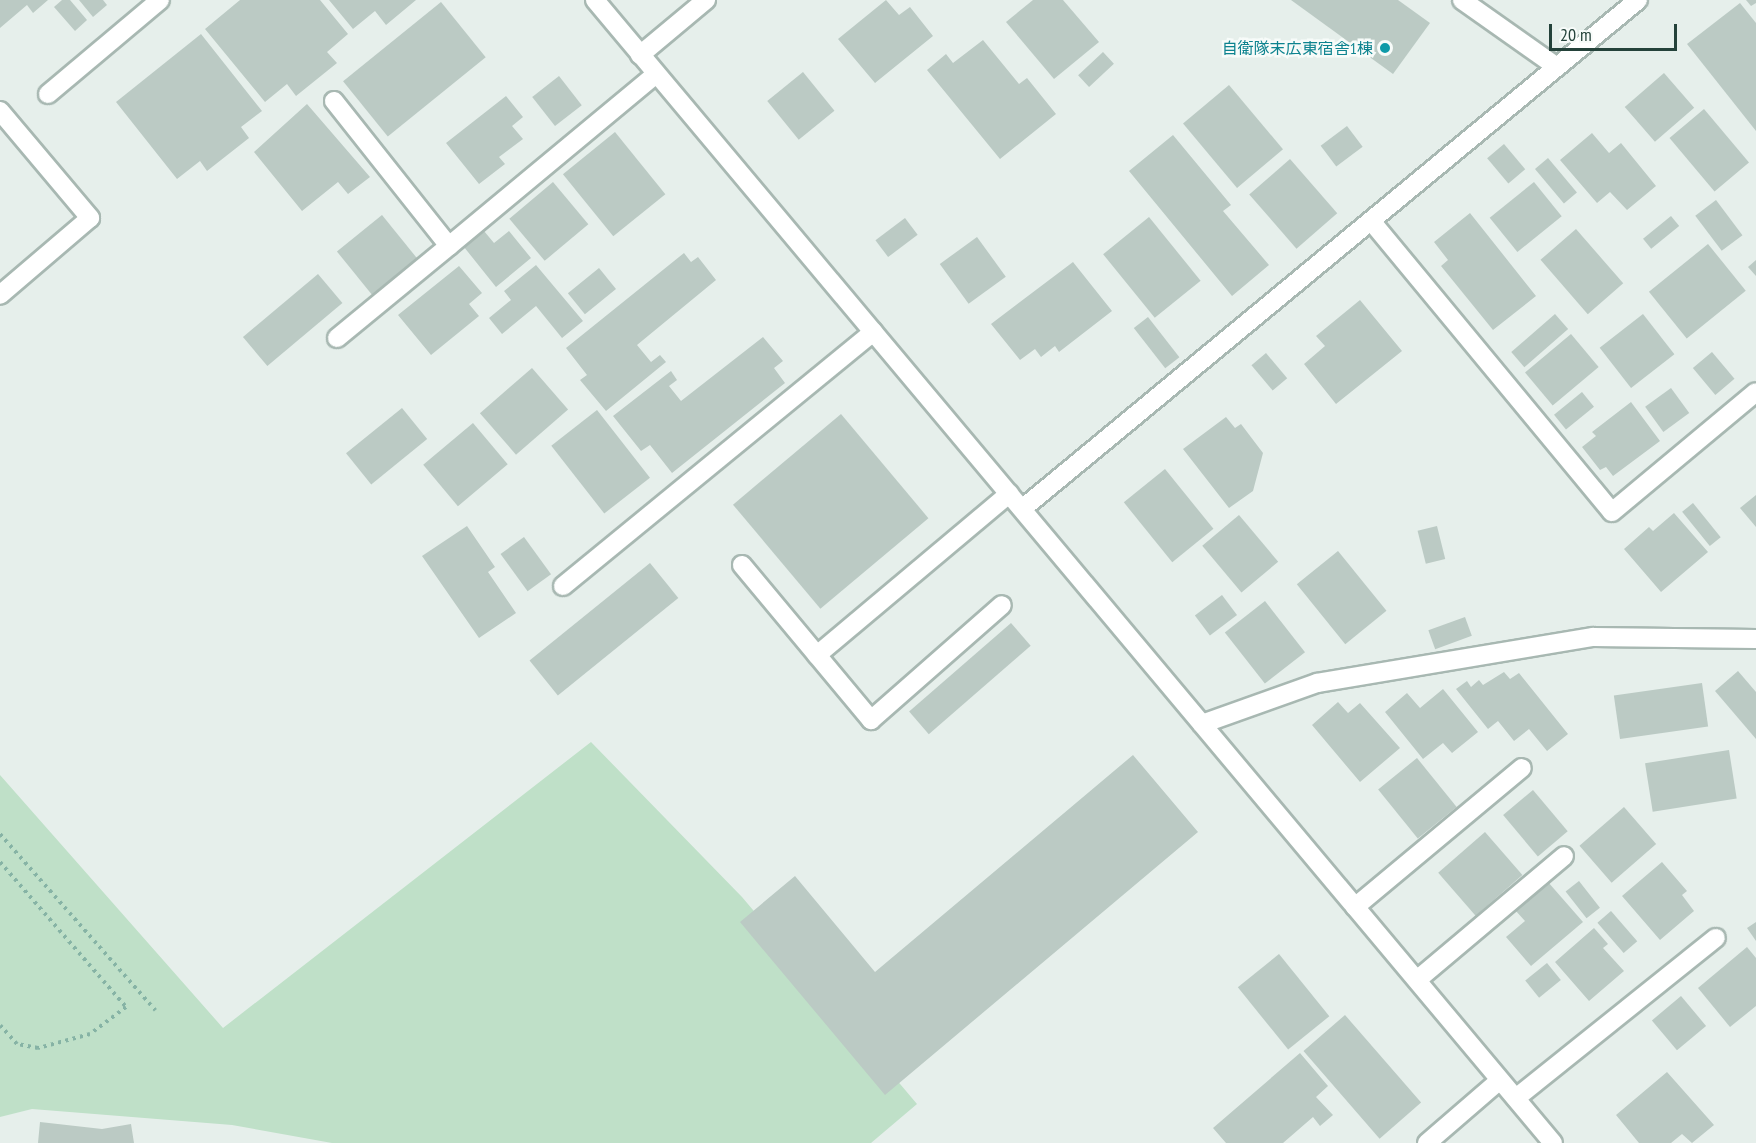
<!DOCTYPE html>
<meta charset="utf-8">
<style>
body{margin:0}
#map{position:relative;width:1756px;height:1143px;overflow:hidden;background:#e6efeb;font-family:"PT Sans Narrow","Noto Sans JP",sans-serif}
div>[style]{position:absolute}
.green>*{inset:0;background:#bfe0c8}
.building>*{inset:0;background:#bbcac4;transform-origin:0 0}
.path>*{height:4px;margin-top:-2px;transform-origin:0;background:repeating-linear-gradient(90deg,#86b3a5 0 3px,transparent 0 7.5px)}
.roads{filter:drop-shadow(2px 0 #a8b8b2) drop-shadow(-2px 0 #a8b8b2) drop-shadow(0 2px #a8b8b2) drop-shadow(0 -2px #a8b8b2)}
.service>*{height:18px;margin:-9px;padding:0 9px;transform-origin:9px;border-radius:9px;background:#fff}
.minor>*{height:18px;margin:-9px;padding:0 9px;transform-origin:9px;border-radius:9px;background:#fff}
.dots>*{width:16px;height:16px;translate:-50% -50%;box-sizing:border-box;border:3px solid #f7fbf9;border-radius:50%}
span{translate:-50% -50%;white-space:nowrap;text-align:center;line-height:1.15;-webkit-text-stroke:5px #f7fbf9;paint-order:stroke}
.culture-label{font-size:16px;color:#0d838f}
.right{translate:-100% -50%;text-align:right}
.scale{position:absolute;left:1549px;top:24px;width:128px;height:27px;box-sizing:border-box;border:3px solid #24423a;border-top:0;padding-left:8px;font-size:18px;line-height:21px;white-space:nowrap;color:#24423a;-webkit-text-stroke:4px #f7fbf9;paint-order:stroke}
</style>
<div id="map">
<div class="green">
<i style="clip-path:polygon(591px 742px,742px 897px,917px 1104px,871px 1143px,332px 1143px,232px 1125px,32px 1109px,0 1117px,0 775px,223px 1028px)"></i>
</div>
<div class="building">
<i style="clip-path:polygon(0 0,48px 0,33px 13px,27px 5px,0 28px)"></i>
<i style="clip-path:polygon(62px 0,70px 0,87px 20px,75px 31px,54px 7px)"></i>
<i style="clip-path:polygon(79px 0,103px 0,107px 5px,93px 17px)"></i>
<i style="clip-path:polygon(240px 0,320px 0,348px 34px,327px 52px,337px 63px,296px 96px,287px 84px,265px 102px,205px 29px)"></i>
<i style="clip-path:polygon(329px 0,416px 0,386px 25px,375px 11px,353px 29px)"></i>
<i style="clip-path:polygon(886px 0,899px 15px,910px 7px,933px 36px,875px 83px,838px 39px)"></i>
<i style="clip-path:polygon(1033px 0,1063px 0,1099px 42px,1054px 79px,1006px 22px)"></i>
<i style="clip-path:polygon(1291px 0,1398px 0,1430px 23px,1393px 74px)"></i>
<i style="clip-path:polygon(1746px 0,1756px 0,1756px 3px,1751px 6px)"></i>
<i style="left:441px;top:2px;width:71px;height:126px;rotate:51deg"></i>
<i style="clip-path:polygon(1740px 3px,1756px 23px,1756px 131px,1687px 44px)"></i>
<i style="clip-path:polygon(201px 34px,262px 111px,241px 127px,249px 138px,207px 171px,200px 161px,177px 179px,116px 102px)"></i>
<i style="clip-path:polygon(983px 40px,1019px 84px,1027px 78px,1056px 114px,1000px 159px,927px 70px,946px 54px,953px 63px)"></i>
<i style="left:1103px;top:52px;width:16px;height:34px;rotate:47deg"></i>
<i style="left:803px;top:72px;width:50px;height:46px;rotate:51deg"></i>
<i style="left:1664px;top:73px;width:46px;height:52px;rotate:49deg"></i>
<i style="left:559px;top:76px;width:37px;height:34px;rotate:52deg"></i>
<i style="left:1229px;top:85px;width:84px;height:60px;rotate:50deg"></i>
<i style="clip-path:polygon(506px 96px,523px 117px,512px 126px,523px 139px,499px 157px,505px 164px,479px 184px,446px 143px)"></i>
<i style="clip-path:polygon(307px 104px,370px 177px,348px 194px,338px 182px,302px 211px,254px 152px)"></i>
<i style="left:1704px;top:109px;width:70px;height:45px;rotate:50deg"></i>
<i style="left:1347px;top:126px;width:26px;height:33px;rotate:53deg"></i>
<i style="left:615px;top:132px;width:80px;height:67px;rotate:51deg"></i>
<i style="clip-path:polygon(1592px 133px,1609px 153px,1621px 143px,1656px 186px,1627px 210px,1610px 192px,1597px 203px,1560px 160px)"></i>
<i style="clip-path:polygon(1173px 135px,1231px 205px,1223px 211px,1269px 265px,1232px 296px,1129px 171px)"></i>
<i style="left:1504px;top:144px;width:33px;height:22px;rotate:50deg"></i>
<i style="left:1548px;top:158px;width:45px;height:17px;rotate:50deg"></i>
<i style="left:1290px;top:159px;width:72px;height:54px;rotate:49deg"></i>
<i style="left:553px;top:182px;width:55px;height:57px;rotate:50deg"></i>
<i style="left:1534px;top:182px;width:44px;height:57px;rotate:51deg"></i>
<i style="left:1716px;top:200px;width:44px;height:26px;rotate:53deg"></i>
<i style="clip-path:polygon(1470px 213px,1536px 296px,1493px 330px,1441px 266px,1448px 260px,1434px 242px)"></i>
<i style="left:382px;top:215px;width:57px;height:58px;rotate:51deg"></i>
<i style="left:1671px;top:216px;width:13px;height:36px;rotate:51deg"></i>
<i style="left:1149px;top:217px;width:82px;height:59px;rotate:51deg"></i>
<i style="left:905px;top:218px;width:21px;height:37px;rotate:53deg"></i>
<i style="left:1576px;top:229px;width:72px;height:47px;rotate:49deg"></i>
<i style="clip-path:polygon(484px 231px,494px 243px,509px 231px,531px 258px,496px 287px,464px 247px)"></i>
<i style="left:977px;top:237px;width:49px;height:46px;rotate:54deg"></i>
<i style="left:1708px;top:244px;width:60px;height:76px;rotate:51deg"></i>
<i style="clip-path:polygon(684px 253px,691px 262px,698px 257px,716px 280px,637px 345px,651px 362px,660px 355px,666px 362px,606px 411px,580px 380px,587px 375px,566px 348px)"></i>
<i style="clip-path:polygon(1756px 260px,1756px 276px,1748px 267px)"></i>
<i style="clip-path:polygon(1073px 262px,1112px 311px,1059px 352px,1055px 346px,1041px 357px,1035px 349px,1020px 360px,991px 324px)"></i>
<i style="clip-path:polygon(536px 265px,583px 321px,562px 338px,536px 306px,502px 334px,489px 318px,511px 300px,504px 291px)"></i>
<i style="clip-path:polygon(459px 266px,482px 293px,469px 304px,479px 316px,431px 355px,398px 315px)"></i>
<i style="left:599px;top:268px;width:27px;height:40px;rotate:51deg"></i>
<i style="left:318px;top:274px;width:38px;height:98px;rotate:50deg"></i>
<i style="clip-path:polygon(1360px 300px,1402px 351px,1336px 404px,1304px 364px,1325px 346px,1316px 336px)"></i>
<i style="left:1555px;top:314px;width:20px;height:58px;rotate:49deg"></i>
<i style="left:1643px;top:314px;width:51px;height:55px;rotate:52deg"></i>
<i style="left:1148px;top:317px;width:51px;height:18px;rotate:52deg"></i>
<i style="left:1571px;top:334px;width:43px;height:60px;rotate:50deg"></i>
<i style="clip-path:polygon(763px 337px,783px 361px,774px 368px,785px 383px,672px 473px,650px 445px,641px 451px,613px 416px,671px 371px,677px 380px,669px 386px,681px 401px)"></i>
<i style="left:1712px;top:352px;width:35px;height:25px;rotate:50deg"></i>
<i style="left:1266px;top:353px;width:33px;height:19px;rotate:50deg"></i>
<i style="left:532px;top:368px;width:55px;height:69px;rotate:49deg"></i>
<i style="left:1671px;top:388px;width:31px;height:32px;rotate:54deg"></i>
<i style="left:1582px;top:392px;width:19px;height:36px;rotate:51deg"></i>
<i style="clip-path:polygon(1631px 402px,1660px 441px,1613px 476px,1606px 467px,1600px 470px,1582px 447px,1596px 436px,1592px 432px)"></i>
<i style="left:402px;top:408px;width:40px;height:72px;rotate:51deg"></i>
<i style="left:597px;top:410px;width:86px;height:58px;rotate:52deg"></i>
<i style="left:841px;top:414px;width:136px;height:141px;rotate:50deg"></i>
<i style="clip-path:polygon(1226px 417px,1235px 428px,1241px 424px,1263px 453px,1253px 491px,1229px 508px,1183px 449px)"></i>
<i style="left:473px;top:423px;width:54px;height:65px;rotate:50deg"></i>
<i style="left:1165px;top:469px;width:77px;height:53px;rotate:51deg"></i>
<i style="clip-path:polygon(1756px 495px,1756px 527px,1740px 508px)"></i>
<i style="left:1693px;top:503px;width:44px;height:14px;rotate:51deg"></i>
<i style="clip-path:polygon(1674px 513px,1708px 552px,1661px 592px,1624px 549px,1649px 527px,1653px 531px)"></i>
<i style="left:1239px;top:515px;width:61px;height:48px;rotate:50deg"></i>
<i style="clip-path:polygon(467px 526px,495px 567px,488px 572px,516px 613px,479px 638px,422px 556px)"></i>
<i style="left:1437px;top:526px;width:34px;height:20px;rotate:76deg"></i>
<i style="left:524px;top:537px;width:46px;height:29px;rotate:54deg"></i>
<i style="left:1338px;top:551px;width:77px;height:53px;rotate:51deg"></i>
<i style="left:650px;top:563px;width:45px;height:155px;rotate:51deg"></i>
<i style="left:1222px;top:595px;width:25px;height:34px;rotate:53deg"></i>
<i style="left:1265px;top:601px;width:65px;height:51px;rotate:52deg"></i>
<i style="left:1465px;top:617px;width:20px;height:39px;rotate:70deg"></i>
<i style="left:1011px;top:623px;width:30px;height:135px;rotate:49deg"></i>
<i style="clip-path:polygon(1738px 671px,1756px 692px,1756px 739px,1715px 691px)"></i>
<i style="clip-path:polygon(1504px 672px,1510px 679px,1519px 673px,1568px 734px,1547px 751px,1529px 729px,1514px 741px,1498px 721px,1488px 729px,1456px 689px,1467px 681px,1471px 687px,1479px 680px,1483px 685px)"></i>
<i style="left:1702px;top:683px;width:44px;height:89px;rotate:82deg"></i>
<i style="clip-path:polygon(1443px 689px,1478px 732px,1452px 753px,1443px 743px,1423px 759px,1385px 712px,1407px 693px,1420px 708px)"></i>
<i style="clip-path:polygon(1338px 702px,1348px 713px,1360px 703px,1400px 748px,1360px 782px,1312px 725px)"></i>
<i style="left:1729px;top:750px;width:49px;height:85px;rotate:81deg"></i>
<i style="clip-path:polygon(1133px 755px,1198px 832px,885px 1095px,740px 922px,795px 876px,875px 972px)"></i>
<i style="left:1417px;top:758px;width:63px;height:50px;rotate:51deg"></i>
<i style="left:1533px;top:790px;width:54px;height:39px;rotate:50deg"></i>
<i style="left:1624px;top:807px;width:49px;height:59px;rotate:49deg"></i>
<i style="left:1485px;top:832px;width:57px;height:62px;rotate:49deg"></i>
<i style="clip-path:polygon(1662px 862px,1687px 891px,1682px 895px,1694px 911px,1660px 940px,1622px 896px)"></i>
<i style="left:1579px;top:881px;width:34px;height:17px;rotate:52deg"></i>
<i style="clip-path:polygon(1548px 882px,1583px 922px,1531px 966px,1506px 937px,1525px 921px,1515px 910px)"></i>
<i style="left:1611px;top:911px;width:40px;height:18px;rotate:49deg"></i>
<i style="clip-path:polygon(1756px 922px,1756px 941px,1747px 928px)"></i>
<i style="clip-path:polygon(1594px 928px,1608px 944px,1603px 948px,1624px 971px,1589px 1001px,1555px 962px)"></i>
<i style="clip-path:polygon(1747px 947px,1756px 958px,1756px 1006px,1730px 1027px,1698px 988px)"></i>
<i style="left:1279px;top:954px;width:80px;height:53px;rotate:51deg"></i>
<i style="left:1547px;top:963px;width:22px;height:28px;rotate:51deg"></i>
<i style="left:1681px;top:996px;width:39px;height:38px;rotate:50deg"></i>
<i style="left:1345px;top:1015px;width:116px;height:55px;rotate:49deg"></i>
<i style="clip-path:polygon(1300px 1053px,1328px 1086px,1316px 1097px,1333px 1115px,1320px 1126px,1313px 1117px,1283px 1143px,1226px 1143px,1213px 1128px)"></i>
<i style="clip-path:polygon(1667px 1072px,1714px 1125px,1692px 1143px,1682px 1134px,1671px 1143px,1639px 1143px,1616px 1115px)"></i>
<i style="clip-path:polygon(40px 1122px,102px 1129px,131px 1124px,134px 1143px,38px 1143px)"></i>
</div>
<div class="path">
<i style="left:0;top:834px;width:235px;rotate:48.6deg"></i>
<i style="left:0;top:862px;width:192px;rotate:49deg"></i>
<i style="left:126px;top:1007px;width:45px;rotate:143.1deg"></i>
<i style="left:90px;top:1034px;width:54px;rotate:164.9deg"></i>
<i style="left:38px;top:1048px;width:21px;rotate:-169deg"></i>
<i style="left:17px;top:1044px;width:25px;rotate:-132deg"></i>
</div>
<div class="roads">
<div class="service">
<i style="left:1462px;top:0;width:116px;rotate:35.2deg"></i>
<i style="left:334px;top:101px;width:185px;rotate:51.6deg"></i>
<i style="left:449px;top:246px;width:269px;rotate:-39.7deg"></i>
<i style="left:0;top:111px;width:140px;rotate:49.9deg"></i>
<i style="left:90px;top:218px;width:118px;rotate:139.5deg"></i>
<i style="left:337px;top:338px;width:145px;rotate:-39.4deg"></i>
<i style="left:742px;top:565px;width:202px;rotate:50.2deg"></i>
<i style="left:871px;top:720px;width:174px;rotate:-41.3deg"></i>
<i style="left:563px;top:586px;width:401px;rotate:-39.3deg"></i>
<i style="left:817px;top:655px;width:251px;rotate:-40deg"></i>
<i style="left:1202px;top:724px;width:122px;rotate:-19.6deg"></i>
<i style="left:1317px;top:683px;width:280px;rotate:-9.5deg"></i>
<i style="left:1593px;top:637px;width:163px;rotate:0.7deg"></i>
<i style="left:1355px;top:907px;width:217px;rotate:-39.8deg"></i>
<i style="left:1417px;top:980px;width:192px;rotate:-40.1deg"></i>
<i style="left:1516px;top:1098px;width:256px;rotate:-38.7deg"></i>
<i style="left:1427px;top:1143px;width:96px;rotate:-40.8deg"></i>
</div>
<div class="minor">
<i style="left:595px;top:0;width:1491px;rotate:50.03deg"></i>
<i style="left:640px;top:55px;width:86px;rotate:-39.8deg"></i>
<i style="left:48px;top:94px;width:146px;rotate:-40deg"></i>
<i style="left:1372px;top:222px;width:376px;rotate:50.4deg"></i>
<i style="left:1612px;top:512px;width:187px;rotate:-39.8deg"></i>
<i style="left:1022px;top:509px;width:799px;rotate:-39.57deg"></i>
</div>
</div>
<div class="dots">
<i style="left:1385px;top:48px;background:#0f9aa8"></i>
</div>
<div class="culture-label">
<span class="right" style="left:1373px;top:48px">自衛隊末広東宿舎1棟</span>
</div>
<div class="scale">20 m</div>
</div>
